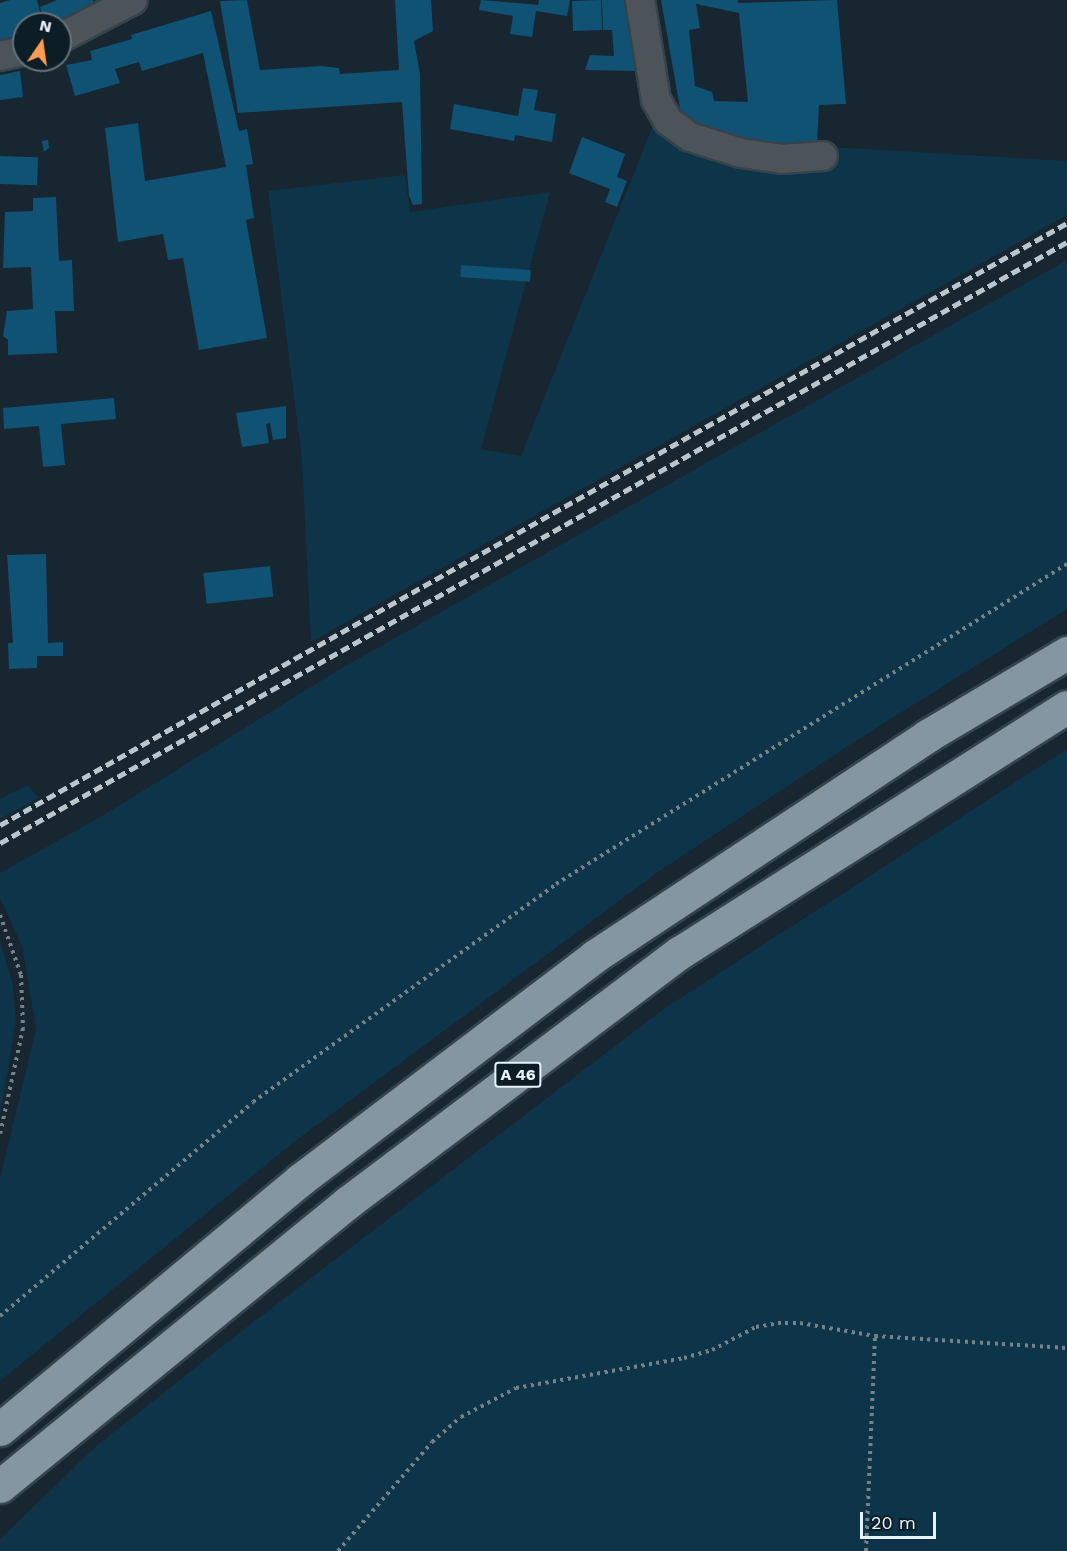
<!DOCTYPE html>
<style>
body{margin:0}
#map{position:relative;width:1067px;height:1551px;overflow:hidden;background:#172630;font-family:"Work Sans",sans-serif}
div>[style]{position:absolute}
.green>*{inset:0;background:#0d3449}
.building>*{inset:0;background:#0f5273;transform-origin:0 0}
.path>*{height:4px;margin-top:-2px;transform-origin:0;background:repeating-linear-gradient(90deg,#75828a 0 3px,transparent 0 7.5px)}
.roads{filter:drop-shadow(2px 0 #34434c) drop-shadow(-2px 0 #34434c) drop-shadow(0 2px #34434c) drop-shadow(0 -2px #34434c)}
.minor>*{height:28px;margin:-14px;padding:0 14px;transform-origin:14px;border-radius:14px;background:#4c5459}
.motorway>*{height:33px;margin:-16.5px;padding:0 16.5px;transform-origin:16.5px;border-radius:16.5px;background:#8396a2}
.rail>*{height:4.5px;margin-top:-2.25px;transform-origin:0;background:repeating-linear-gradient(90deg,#bac5cd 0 9px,transparent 0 13.5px)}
span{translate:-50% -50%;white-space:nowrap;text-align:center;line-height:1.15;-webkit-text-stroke:4.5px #0d1d26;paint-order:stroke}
.shield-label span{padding:2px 4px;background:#0d1d26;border:2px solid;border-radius:4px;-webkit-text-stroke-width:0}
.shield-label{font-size:16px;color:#e8f2f9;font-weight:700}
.north{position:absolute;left:12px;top:12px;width:60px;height:60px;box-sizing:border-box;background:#0d1d26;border:2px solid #65727a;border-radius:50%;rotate:13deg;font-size:16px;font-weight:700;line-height:24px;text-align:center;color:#e8f2f9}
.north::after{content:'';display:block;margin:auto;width:21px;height:27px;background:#fc9d54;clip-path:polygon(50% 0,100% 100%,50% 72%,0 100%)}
.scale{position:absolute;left:860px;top:1512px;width:76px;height:27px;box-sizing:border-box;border:3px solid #e8f2f9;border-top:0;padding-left:8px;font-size:18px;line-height:21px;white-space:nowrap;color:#e8f2f9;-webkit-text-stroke:4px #0d1d26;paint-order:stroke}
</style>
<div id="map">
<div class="green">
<i style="clip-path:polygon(656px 118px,730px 157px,830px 147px,1067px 161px,1067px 215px,311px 642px,302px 459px,268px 191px,405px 175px,410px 212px,550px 192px,481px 449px,521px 456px)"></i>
<i style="clip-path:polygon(1067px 260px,1067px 609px,857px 740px,658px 872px,294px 1142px,0 1381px,0 1179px,36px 1029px,22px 946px,0 898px,0 873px,102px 816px,340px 669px)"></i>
<i style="clip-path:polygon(1067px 749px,1067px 1551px,0 1551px,0 1539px,95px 1447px,248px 1326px,665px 1008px)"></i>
<i style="clip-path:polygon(27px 785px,39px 798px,0 819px,0 799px)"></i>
<i style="clip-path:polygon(0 940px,13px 986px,16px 1022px,0 1115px)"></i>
</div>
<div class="building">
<i style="clip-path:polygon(10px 0,37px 0,43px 24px,24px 24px,24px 35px,0 41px,0 3px)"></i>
<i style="clip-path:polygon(57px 0,93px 0,95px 7px,55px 24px,44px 24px,40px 7px)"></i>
<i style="clip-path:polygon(247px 0,260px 70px,321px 66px,339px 68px,340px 74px,399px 70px,395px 0,431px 0,433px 31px,414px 41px,420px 74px,422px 204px,413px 205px,409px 196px,402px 102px,238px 113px,220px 1px)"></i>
<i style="clip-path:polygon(481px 0,538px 5px,539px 0,570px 0,567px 16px,536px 11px,532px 37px,510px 34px,513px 16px,479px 10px)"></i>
<i style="left:601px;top:0;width:30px;height:29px;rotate:88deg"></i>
<i style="clip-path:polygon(602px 0,628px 0,635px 71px,585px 70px,590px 55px,614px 56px,612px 30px,603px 30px)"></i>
<i style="clip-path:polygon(evenodd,661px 0,738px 0,738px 3px,837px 0,846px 104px,819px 105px,817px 144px,730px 140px,681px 114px,661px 0,696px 4px,739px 13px,748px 102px,714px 101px,712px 92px,695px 86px,689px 30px,700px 28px,696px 4px)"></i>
<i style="clip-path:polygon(211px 11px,239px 131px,247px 129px,253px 164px,246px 165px,254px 218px,246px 220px,267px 338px,199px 350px,183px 258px,168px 260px,163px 234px,118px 242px,105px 128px,138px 123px,145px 181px,226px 167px,203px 53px,142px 71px,139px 62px,115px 69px,120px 83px,75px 96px,66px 65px,92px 60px,90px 51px,132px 39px,131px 35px)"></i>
<i style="clip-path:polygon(20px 71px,23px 97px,0 100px,0 75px)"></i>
<i style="clip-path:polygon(523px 88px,538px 90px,534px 110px,556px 114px,552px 142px,515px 135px,514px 141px,450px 129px,454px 104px,518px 116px)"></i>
<i style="clip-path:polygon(582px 137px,625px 154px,617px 177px,627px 181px,617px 207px,605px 202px,610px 189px,569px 173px)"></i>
<i style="clip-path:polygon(48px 140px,49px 148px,44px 152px,42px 141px)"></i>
<i style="left:0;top:156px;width:38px;height:28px;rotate:2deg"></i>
<i style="clip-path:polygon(56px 197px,59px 261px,72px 260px,74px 311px,55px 311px,57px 353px,8px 355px,8px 340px,3px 336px,7px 311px,33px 309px,31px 267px,3px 268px,5px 212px,33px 211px,33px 198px)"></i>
<i style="left:461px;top:265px;width:70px;height:12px;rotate:4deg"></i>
<i style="clip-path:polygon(114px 398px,116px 419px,61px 424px,65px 465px,43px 467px,39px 426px,4px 429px,3px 408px)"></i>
<i style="clip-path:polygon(286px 406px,286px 438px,273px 440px,270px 423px,266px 424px,269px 443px,242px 447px,236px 413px)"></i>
<i style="clip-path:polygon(46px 554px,48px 643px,63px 642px,63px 656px,37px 656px,37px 668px,9px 669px,8px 643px,13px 643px,7px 555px)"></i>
<i style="left:270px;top:566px;width:31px;height:67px;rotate:84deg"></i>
</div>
<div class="path">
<i style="left:0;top:915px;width:64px;rotate:70.7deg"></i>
<i style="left:21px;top:975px;width:53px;rotate:87.8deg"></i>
<i style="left:23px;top:1028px;width:108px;rotate:102.2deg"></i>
<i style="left:0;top:1316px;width:331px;rotate:-40.2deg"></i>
<i style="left:253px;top:1102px;width:373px;rotate:-35.7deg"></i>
<i style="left:556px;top:884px;width:603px;rotate:-32.06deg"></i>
<i style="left:338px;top:1551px;width:144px;rotate:-49.2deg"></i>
<i style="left:432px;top:1442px;width:38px;rotate:-41deg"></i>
<i style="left:461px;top:1417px;width:62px;rotate:-27.8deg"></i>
<i style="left:516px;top:1388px;width:171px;rotate:-10.1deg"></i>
<i style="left:684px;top:1358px;width:29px;rotate:-16deg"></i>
<i style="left:712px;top:1350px;width:50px;rotate:-27.6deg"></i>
<i style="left:756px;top:1327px;width:22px;rotate:-10deg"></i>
<i style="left:778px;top:1323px;width:22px"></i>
<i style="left:800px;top:1323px;width:76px;rotate:9.8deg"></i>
<i style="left:875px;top:1336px;width:192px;rotate:3.6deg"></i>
<i style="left:866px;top:1551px;width:215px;rotate:-87.6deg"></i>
</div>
<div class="roads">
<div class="minor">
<i style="left:640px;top:0;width:101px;rotate:80.9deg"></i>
<i style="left:656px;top:100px;width:24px;rotate:60deg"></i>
<i style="left:668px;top:121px;width:27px;rotate:36deg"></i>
<i style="left:690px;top:137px;width:53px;rotate:17.4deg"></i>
<i style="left:741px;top:153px;width:41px;rotate:8.3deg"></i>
<i style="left:782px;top:159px;width:41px;rotate:-4.2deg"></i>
<i style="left:60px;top:38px;width:82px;rotate:-27.5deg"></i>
<i style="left:0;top:56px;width:25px;rotate:-12deg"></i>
</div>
<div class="motorway">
<i style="left:0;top:1429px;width:390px;rotate:-39.7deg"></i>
<i style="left:300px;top:1180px;width:370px;rotate:-37.2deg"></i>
<i style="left:595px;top:956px;width:398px;rotate:-33.5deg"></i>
<i style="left:927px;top:736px;width:163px;rotate:-30.7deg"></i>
<i style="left:0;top:1486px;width:448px;rotate:-39.2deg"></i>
<i style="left:347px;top:1203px;width:416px;rotate:-37deg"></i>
<i style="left:679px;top:953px;width:459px;rotate:-32.4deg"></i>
</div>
</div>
<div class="rail">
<i style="left:0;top:825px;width:1225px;rotate:-29.43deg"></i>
<i style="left:0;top:843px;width:1225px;rotate:-29.39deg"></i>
</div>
<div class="shield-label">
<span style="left:518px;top:1075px">A 46</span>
</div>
<div class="north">N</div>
<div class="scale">20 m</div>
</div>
